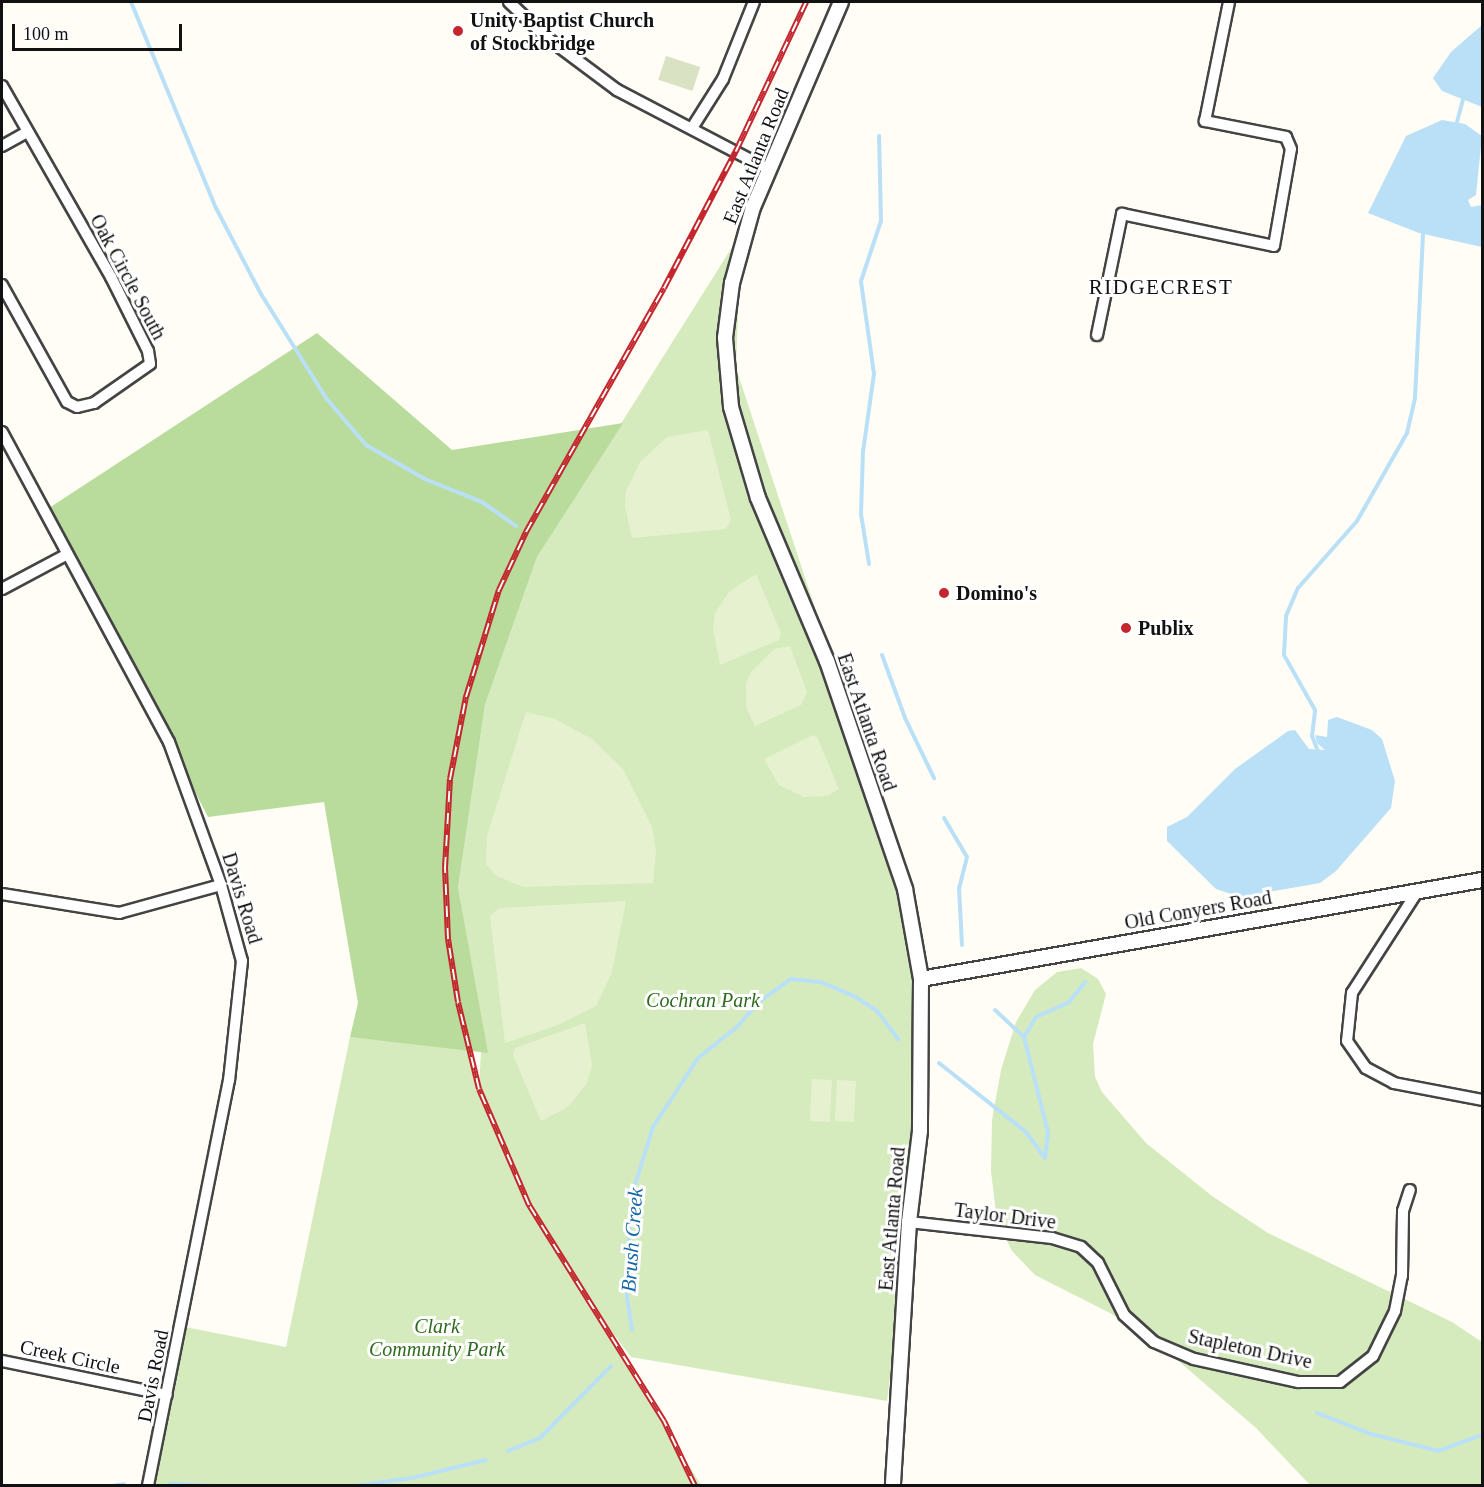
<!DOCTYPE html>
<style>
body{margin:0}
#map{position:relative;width:1484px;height:1487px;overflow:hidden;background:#fffdf5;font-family:"Times New Roman",serif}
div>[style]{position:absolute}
.green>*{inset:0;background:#d5ebbd}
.forest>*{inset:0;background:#b9dc9c}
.cemetery>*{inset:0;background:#d9e3c4;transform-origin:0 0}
.pitch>*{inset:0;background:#e6f2cf;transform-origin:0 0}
.water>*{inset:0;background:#b9e0f7}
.stream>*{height:4px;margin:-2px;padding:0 2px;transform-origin:2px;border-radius:2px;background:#b9e0f7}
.roads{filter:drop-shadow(2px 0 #444) drop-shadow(-2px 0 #444) drop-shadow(0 2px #444) drop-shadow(0 -2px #444)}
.minor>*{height:10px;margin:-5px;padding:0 5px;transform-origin:5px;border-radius:5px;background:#fff}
.tertiary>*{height:14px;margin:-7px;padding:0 7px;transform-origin:7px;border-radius:7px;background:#fff}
.rail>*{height:6px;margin-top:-3px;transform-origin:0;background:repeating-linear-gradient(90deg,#fff 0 11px,#c4262e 0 22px);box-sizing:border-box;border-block:2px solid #c4262e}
.dots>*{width:16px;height:16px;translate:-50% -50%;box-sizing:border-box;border:3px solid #fff;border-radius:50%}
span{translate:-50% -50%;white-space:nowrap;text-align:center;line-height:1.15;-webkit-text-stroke:6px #fff;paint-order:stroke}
.poi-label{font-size:20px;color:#111;font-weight:700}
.left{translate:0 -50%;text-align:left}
.street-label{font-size:20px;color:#111}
.park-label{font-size:20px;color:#2f6b1f;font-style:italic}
.neighbourhood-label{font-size:21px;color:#111;letter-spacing:1.5px}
.water-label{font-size:21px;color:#1768a6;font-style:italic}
.frame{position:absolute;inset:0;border:3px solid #111;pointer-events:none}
.scale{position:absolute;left:12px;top:24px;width:170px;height:27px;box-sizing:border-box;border:3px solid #111;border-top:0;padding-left:8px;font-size:18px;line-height:21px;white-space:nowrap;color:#111;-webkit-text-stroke:4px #fff;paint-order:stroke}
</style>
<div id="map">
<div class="green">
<i style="clip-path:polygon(741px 233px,736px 368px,903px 875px,928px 978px,923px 1099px,887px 1401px,631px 1357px,575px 1283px,701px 1485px,148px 1486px,167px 1395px,175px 1325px,286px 1347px,350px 1037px,467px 1045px,479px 1086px,482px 1036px,458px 888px,485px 705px,537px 557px)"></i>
<i style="clip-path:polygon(1081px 968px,1098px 979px,1106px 994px,1093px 1044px,1095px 1077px,1102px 1092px,1146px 1143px,1212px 1196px,1268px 1233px,1452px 1322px,1482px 1342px,1482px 1485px,1310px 1485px,1256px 1428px,1167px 1351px,1110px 1313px,1035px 1275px,1012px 1251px,997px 1221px,991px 1171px,992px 1120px,1001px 1070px,1016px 1022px,1035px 990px,1057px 972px)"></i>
</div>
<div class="forest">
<i style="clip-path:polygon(317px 333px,452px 450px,623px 423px,537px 557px,485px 705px,458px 888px,488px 1053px,350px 1037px,358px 1003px,324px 802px,208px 817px,49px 508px)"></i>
</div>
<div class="cemetery">
<i style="left:666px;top:56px;width:36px;height:25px;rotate:18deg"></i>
</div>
<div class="pitch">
<i style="clip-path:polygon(708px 430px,731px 520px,726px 529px,632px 538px,625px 507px,626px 491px,640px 462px,667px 437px)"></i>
<i style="clip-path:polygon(756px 574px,781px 633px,779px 640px,720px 665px,713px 628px,715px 613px,729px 592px)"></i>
<i style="clip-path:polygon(790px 646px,807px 692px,801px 705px,755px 726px,746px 707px,746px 684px,751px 672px,774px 649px)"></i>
<i style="clip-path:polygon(526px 712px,555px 719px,592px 739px,623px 769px,652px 827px,656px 851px,653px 883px,523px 887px,497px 876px,486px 865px,487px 836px)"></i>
<i style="clip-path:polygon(813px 735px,817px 737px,839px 789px,827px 796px,804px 797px,779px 785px,764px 759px)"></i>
<i style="clip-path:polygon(626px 901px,612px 972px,596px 1006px,558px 1025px,505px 1043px,490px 916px,499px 908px)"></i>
<i style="clip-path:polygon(585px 1023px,592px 1065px,587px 1083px,568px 1107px,541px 1121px,513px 1055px,515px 1048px)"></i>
<i style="left:812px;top:1079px;width:20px;height:42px;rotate:3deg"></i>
<i style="left:837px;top:1080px;width:19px;height:41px;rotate:3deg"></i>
</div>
<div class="water">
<i style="clip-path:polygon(1482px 25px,1482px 107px,1442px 91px,1433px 78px,1451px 52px)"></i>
<i style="clip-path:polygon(1442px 120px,1465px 124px,1482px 136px,1476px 195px,1468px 200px,1471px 207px,1482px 205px,1482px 247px,1419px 233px,1368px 213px,1406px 136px)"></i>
<i style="clip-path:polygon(1337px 717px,1372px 730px,1382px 739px,1395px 781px,1391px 808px,1336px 871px,1320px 883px,1240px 897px,1216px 889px,1167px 841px,1167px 827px,1187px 817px,1235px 769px,1288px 731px,1295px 730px,1309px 749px,1325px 750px,1317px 743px,1315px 735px,1327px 737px,1328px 720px)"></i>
</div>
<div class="stream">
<i style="left:131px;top:2px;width:223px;rotate:67.6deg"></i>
<i style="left:216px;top:208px;width:97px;rotate:62.4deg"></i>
<i style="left:261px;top:294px;width:123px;rotate:58deg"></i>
<i style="left:326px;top:398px;width:62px;rotate:49.6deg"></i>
<i style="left:366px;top:445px;width:68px;rotate:30deg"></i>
<i style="left:425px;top:479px;width:61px;rotate:22deg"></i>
<i style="left:482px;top:502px;width:42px;rotate:35.2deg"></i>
<i style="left:1457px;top:122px;width:23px;rotate:-75deg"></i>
<i style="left:869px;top:564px;width:51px;rotate:-99.1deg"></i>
<i style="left:861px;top:514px;width:62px;rotate:-88.2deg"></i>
<i style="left:863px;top:452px;width:79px;rotate:-82deg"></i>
<i style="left:874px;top:374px;width:94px;rotate:-98deg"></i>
<i style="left:861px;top:281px;width:63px;rotate:-71.6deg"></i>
<i style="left:881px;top:221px;width:85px;rotate:-91.3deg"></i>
<i style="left:882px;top:655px;width:67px;rotate:69.9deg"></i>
<i style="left:905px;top:718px;width:67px;rotate:64.2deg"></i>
<i style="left:1318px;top:751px;width:16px;rotate:-112deg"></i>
<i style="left:1312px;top:736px;width:26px;rotate:-83deg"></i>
<i style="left:1315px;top:710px;width:63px;rotate:-119.4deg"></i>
<i style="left:1284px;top:655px;width:39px;rotate:-87deg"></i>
<i style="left:1286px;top:616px;width:30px;rotate:-67deg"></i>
<i style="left:1298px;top:588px;width:89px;rotate:-48.6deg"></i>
<i style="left:1357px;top:521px;width:101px;rotate:-60.4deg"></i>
<i style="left:1407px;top:433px;width:36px;rotate:-77deg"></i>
<i style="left:1415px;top:398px;width:164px;rotate:-87.2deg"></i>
<i style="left:944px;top:818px;width:45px;rotate:59.5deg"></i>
<i style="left:967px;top:857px;width:32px;rotate:104deg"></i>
<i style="left:959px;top:888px;width:57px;rotate:87deg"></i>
<i style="left:995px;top:1010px;width:40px;rotate:43deg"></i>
<i style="left:939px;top:1063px;width:111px;rotate:38.4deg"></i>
<i style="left:1026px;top:1132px;width:32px;rotate:54deg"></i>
<i style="left:1045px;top:1158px;width:26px;rotate:-83deg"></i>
<i style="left:1048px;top:1132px;width:98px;rotate:-104.2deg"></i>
<i style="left:1024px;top:1037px;width:23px;rotate:-59deg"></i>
<i style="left:1036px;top:1017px;width:36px;rotate:-24deg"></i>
<i style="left:1069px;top:1002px;width:26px;rotate:-51deg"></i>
<i style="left:632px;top:1330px;width:48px;rotate:-98.5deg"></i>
<i style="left:625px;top:1283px;width:95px;rotate:-84.6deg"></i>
<i style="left:634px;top:1188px;width:64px;rotate:-72.7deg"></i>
<i style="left:653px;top:1127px;width:82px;rotate:-56.9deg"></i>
<i style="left:698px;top:1058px;width:50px;rotate:-38.5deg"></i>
<i style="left:737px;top:1027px;width:33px;rotate:-49deg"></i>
<i style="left:759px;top:1002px;width:39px;rotate:-36deg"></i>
<i style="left:791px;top:979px;width:30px;rotate:6deg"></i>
<i style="left:821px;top:982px;width:36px;rotate:23deg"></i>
<i style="left:854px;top:996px;width:27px;rotate:33deg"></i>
<i style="left:877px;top:1011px;width:36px;rotate:53deg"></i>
<i style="left:1317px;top:1413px;width:58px;rotate:21.3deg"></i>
<i style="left:1371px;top:1434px;width:69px;rotate:14.2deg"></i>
<i style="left:1438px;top:1451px;width:47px;rotate:-20deg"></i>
<i style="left:508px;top:1451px;width:35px;rotate:-22deg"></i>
<i style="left:540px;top:1438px;width:101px;rotate:-45.4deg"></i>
<i style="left:170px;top:1484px;width:46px;rotate:2.5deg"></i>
<i style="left:112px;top:1486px;width:12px;rotate:-9deg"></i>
<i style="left:355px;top:1486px;width:58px;rotate:-8deg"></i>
<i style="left:412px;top:1478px;width:76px;rotate:-13.7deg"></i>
</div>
<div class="roads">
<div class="minor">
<i style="left:509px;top:2px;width:51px;rotate:43.4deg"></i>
<i style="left:546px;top:37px;width:89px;rotate:36.7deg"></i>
<i style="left:617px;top:90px;width:173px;rotate:27.6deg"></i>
<i style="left:2px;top:86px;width:220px;rotate:60.3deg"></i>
<i style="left:111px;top:277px;width:83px;rotate:63.4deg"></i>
<i style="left:148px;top:351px;width:13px;rotate:81deg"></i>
<i style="left:150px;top:364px;width:68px;rotate:145.1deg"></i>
<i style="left:94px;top:403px;width:17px;rotate:167deg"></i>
<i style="left:77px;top:407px;width:11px;rotate:-153deg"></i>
<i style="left:67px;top:402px;width:134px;rotate:-119.1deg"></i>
<i style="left:692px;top:128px;width:58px;rotate:-57.7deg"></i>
<i style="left:723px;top:79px;width:83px;rotate:-68.1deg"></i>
<i style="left:2px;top:146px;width:29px;rotate:-29deg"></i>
<i style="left:1097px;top:335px;width:124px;rotate:-78.3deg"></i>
<i style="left:1122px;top:214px;width:155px;rotate:11.9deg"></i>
<i style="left:1274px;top:246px;width:98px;rotate:-80.1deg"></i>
<i style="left:1291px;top:149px;width:13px;rotate:-113deg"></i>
<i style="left:1286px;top:137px;width:83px;rotate:-168.8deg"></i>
<i style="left:1205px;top:121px;width:121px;rotate:-78.6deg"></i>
<i style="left:2px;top:432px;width:352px;rotate:61.7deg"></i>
<i style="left:169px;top:742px;width:152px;rotate:70deg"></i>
<i style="left:221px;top:885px;width:79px;rotate:74.6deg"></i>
<i style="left:242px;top:961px;width:120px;rotate:96.2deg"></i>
<i style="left:229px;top:1080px;width:414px;rotate:101.3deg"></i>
<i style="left:2px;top:589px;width:72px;rotate:-28deg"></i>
<i style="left:1417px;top:892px;width:120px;rotate:122.8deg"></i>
<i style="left:1352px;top:993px;width:48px;rotate:95.9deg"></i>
<i style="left:1347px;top:1041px;width:33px;rotate:55deg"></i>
<i style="left:1366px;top:1068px;width:32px;rotate:28deg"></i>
<i style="left:1394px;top:1083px;width:90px;rotate:10.9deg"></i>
<i style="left:2px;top:894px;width:119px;rotate:9.2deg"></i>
<i style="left:119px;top:913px;width:106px;rotate:-15.4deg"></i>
<i style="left:909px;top:1222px;width:144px;rotate:6.4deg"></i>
<i style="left:1052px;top:1238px;width:30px;rotate:17deg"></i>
<i style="left:1081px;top:1247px;width:23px;rotate:43deg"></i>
<i style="left:1098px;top:1263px;width:58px;rotate:63.4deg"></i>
<i style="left:1124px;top:1315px;width:40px;rotate:42deg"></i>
<i style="left:1154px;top:1342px;width:43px;rotate:23deg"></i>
<i style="left:1194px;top:1359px;width:107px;rotate:12.5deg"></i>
<i style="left:1298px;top:1382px;width:42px"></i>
<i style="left:1340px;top:1382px;width:42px;rotate:-38.2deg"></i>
<i style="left:1373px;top:1356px;width:50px;rotate:-63.9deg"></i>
<i style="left:1395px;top:1311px;width:36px;rotate:-79deg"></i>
<i style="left:1402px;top:1276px;width:65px;rotate:-89.1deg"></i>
<i style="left:1403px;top:1211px;width:22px;rotate:-72deg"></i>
<i style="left:2px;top:1361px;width:168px;rotate:11.6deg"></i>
</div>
<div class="tertiary">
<i style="left:841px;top:2px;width:223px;rotate:113.2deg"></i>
<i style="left:753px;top:207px;width:79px;rotate:105.4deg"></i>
<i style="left:732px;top:283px;width:55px;rotate:97.3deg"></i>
<i style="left:725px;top:338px;width:69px;rotate:85deg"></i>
<i style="left:731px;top:407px;width:95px;rotate:73.5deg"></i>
<i style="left:758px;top:498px;width:177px;rotate:67.1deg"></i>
<i style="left:827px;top:661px;width:241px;rotate:71.1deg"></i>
<i style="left:905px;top:889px;width:91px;rotate:79.9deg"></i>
<i style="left:921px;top:979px;width:152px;rotate:90.4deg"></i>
<i style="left:920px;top:1131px;width:92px;rotate:96.9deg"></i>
<i style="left:909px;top:1222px;width:264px;rotate:93.5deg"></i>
<i style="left:921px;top:979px;width:570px;rotate:-10.01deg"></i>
</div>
</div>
<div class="rail">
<i style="left:695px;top:1486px;width:72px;rotate:-115.5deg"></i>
<i style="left:664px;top:1421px;width:255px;rotate:-122deg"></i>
<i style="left:529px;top:1205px;width:126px;rotate:-113.3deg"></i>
<i style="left:479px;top:1089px;width:89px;rotate:-103.6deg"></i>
<i style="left:458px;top:1002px;width:64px;rotate:-99deg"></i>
<i style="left:448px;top:939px;width:71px;rotate:-92.4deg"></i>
<i style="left:445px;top:868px;width:89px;rotate:-86.8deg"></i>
<i style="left:450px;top:779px;width:84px;rotate:-79deg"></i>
<i style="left:466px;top:697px;width:112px;rotate:-72.9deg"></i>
<i style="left:499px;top:590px;width:64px;rotate:-65deg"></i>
<i style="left:526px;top:532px;width:280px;rotate:-60.5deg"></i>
<i style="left:664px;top:288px;width:155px;rotate:-62.3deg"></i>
<i style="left:736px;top:151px;width:165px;rotate:-64.8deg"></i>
</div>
<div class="dots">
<i style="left:458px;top:31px;background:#c4262e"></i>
<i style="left:944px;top:593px;background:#c4262e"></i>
<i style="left:1126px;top:628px;background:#c4262e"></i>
</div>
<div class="poi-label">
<span class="left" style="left:470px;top:32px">Unity Baptist Church<br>of Stockbridge</span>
<span class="left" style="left:956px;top:593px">Domino's</span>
<span class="left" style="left:1138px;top:628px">Publix</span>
</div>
<div class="street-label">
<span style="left:756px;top:156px;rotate:-68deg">East Atlanta Road</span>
<span style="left:128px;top:277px;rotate:62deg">Oak Circle South</span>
<span style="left:867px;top:722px;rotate:71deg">East Atlanta Road</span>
<span style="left:242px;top:898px;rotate:73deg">Davis Road</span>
<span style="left:1198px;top:910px;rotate:-10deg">Old Conyers Road</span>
<span style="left:1005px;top:1216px;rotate:7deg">Taylor Drive</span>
<span style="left:892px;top:1219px;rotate:-85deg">East Atlanta Road</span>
<span style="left:1250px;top:1349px;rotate:12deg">Stapleton Drive</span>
<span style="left:70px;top:1357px;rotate:12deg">Creek Circle</span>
<span style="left:153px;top:1376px;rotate:-79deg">Davis Road</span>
</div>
<div class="park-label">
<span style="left:703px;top:1000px">Cochran Park</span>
<span style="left:437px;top:1338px">Clark<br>Community Park</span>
</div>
<div class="neighbourhood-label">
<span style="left:1161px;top:287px">RIDGECREST</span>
</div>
<div class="water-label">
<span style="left:632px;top:1240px;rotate:-86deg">Brush Creek</span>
</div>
<div class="frame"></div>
<div class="scale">100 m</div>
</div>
